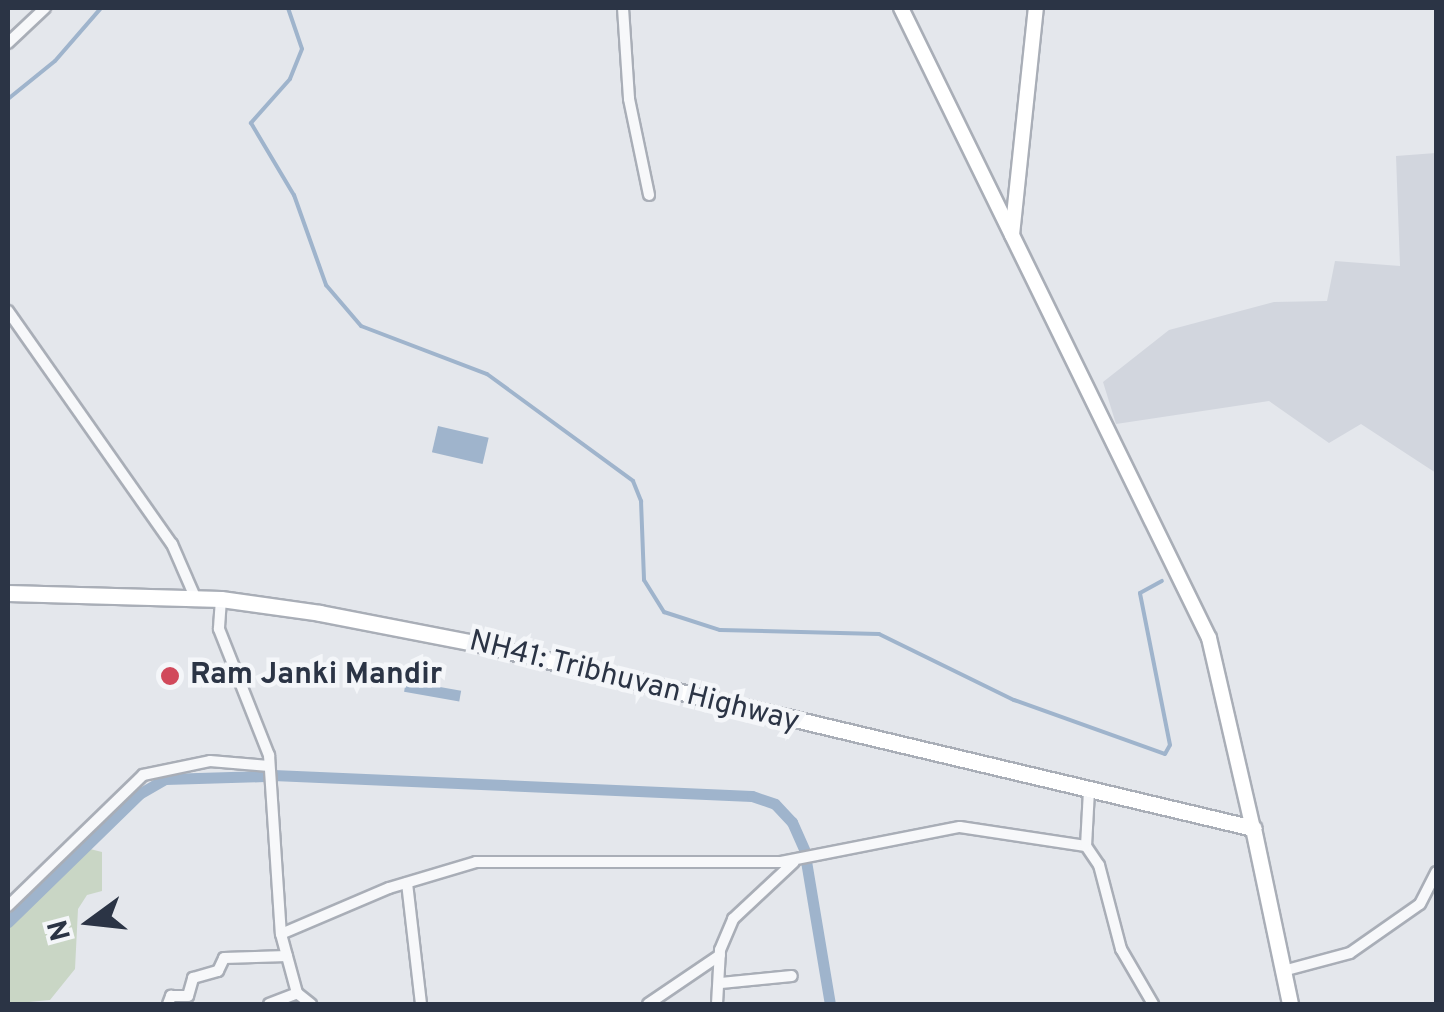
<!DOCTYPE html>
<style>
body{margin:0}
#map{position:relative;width:1444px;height:1012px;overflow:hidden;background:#e4e7ec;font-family:Overpass,sans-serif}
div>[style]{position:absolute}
.built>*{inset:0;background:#d2d6de}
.green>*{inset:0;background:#c9d6c5}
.water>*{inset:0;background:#9fb4cc;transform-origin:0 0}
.stream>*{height:4px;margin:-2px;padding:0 2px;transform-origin:2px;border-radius:2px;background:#9fb4cc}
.canal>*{height:11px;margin:-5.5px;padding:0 5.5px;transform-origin:5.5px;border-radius:5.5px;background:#9fb4cc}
.roads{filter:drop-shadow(2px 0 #a9aeb7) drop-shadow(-2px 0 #a9aeb7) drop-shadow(0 2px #a9aeb7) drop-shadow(0 -2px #a9aeb7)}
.minor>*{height:10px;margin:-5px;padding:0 5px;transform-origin:5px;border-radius:5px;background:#f7f8fa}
.major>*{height:14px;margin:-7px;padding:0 7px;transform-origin:7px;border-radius:7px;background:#fff}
.highway>*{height:15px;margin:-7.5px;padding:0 7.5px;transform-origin:7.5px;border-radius:7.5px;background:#fff}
.dots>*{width:28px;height:28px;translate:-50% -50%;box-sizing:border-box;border:5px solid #f4f6f9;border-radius:50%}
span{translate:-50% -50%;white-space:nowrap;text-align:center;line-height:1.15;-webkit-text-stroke:9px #f4f6f9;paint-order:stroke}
.poi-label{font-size:30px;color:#2b3445;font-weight:700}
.left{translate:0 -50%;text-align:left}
.street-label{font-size:30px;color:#2b3445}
.frame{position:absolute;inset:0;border:10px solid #2b3445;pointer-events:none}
.north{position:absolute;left:40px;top:872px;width:100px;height:100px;-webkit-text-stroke:8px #f4f6f9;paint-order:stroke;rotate:255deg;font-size:28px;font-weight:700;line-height:40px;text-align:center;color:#2b3445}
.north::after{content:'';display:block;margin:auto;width:35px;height:45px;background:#2b3445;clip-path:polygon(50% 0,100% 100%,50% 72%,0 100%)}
</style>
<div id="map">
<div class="built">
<i style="clip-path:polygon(1436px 153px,1436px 473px,1361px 424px,1329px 443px,1269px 401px,1116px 424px,1103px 382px,1169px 330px,1274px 302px,1327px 301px,1335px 261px,1400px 266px,1396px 156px)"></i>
</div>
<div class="green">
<i style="clip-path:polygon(82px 847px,102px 852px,102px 891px,87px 895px,78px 909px,75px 969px,50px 1000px,8px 1004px,8px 916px)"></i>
</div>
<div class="water">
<i style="left:438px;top:426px;width:52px;height:27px;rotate:13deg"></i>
<i style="left:406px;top:681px;width:56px;height:11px;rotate:10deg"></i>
</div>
<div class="stream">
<i style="left:288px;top:8px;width:43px;rotate:71.1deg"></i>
<i style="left:302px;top:49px;width:32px;rotate:112deg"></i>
<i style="left:290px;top:79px;width:59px;rotate:131.6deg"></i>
<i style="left:251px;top:123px;width:84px;rotate:59.2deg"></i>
<i style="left:294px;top:195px;width:96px;rotate:70.4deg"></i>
<i style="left:326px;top:285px;width:54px;rotate:49.5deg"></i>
<i style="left:361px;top:326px;width:135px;rotate:20.9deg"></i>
<i style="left:487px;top:374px;width:181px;rotate:36.2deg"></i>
<i style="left:633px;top:481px;width:22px;rotate:68deg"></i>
<i style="left:641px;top:501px;width:79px;rotate:87.8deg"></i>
<i style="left:644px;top:580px;width:38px;rotate:58deg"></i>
<i style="left:664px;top:612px;width:59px;rotate:17.8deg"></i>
<i style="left:720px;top:630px;width:159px;rotate:1.4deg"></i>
<i style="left:879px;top:634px;width:150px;rotate:26.1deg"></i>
<i style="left:1014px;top:700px;width:160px;rotate:19.7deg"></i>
<i style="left:1165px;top:754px;width:10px;rotate:-61deg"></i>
<i style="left:1170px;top:745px;width:155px;rotate:-101.2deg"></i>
<i style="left:1140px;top:593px;width:25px;rotate:-29deg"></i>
<i style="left:8px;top:99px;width:60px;rotate:-39deg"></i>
<i style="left:55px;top:61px;width:70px;rotate:-49deg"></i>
</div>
<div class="canal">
<i style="left:273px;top:775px;width:479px;rotate:2.5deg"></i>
<i style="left:752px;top:796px;width:24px;rotate:19deg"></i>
<i style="left:775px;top:804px;width:25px;rotate:47deg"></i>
<i style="left:792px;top:822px;width:30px;rotate:66deg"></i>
<i style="left:806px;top:861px;width:145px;rotate:80.5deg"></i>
<i style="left:8px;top:922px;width:183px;rotate:-44.3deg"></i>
<i style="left:139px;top:794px;width:30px;rotate:-30deg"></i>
<i style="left:165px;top:779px;width:99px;rotate:-1.7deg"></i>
</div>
<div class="roads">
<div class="minor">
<i style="left:623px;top:8px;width:91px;rotate:86.2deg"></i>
<i style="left:629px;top:99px;width:98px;rotate:78.2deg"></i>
<i style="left:8px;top:43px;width:51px;rotate:-43.4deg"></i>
<i style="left:8px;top:311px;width:285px;rotate:54.9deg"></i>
<i style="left:172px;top:544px;width:58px;rotate:66.5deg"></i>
<i style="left:221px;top:599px;width:30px;rotate:94deg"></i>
<i style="left:219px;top:629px;width:136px;rotate:68.4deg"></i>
<i style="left:269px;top:755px;width:179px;rotate:86.2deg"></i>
<i style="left:281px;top:934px;width:61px;rotate:74.8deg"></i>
<i style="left:297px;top:993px;width:18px;rotate:38deg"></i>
<i style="left:1086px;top:846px;width:23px;rotate:56deg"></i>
<i style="left:1099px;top:865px;width:87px;rotate:75.3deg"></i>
<i style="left:1121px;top:949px;width:64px;rotate:59.8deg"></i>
<i style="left:407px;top:883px;width:122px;rotate:83.4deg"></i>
<i style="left:8px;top:906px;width:188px;rotate:-44.1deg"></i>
<i style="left:143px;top:775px;width:68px;rotate:-11.8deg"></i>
<i style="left:210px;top:761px;width:59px;rotate:4.8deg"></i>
<i style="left:281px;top:934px;width:117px;rotate:-23.1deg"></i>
<i style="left:389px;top:888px;width:91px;rotate:-16.6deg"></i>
<i style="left:476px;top:862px;width:305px"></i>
<i style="left:781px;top:862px;width:182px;rotate:-11.1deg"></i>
<i style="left:960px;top:827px;width:127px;rotate:8.6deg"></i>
<i style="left:1086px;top:846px;width:55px;rotate:-86.9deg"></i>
<i style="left:1283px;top:971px;width:69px;rotate:-15deg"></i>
<i style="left:1350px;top:953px;width:85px;rotate:-35deg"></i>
<i style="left:1420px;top:904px;width:36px;rotate:-63deg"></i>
<i style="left:721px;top:983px;width:71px;rotate:-5.6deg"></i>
<i style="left:168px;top:1004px;width:9px;rotate:-69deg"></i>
<i style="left:171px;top:996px;width:17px"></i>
<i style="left:188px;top:996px;width:19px;rotate:-74deg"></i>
<i style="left:193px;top:978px;width:26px;rotate:-16deg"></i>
<i style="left:218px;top:971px;width:14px;rotate:-65deg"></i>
<i style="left:224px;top:958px;width:63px;rotate:-1.8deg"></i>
<i style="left:269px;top:1004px;width:30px;rotate:-21deg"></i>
<i style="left:648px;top:1004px;width:87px;rotate:-34.2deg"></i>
<i style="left:717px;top:1004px;width:54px;rotate:-86.8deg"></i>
<i style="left:720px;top:950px;width:34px;rotate:-67deg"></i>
<i style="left:733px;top:919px;width:83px;rotate:-43.1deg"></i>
</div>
<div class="major">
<i style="left:901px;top:8px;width:701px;rotate:63.95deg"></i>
<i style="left:1209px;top:638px;width:195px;rotate:77deg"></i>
<i style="left:1012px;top:235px;width:228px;rotate:-84deg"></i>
</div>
<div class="highway">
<i style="left:8px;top:593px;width:213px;rotate:1.6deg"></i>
<i style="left:221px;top:599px;width:100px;rotate:8deg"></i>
<i style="left:320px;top:613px;width:162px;rotate:11deg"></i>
<i style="left:479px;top:644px;width:796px;rotate:13.37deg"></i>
<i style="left:1253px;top:828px;width:180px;rotate:78.1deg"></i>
</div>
</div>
<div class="dots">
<i style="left:170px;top:676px;background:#d1495b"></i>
</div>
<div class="poi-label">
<span class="left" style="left:190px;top:676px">Ram Janki Mandir</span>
</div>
<div class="street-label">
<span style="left:634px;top:683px;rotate:14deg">NH41: Tribhuvan Highway</span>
</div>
<div class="frame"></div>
<div class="north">N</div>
</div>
